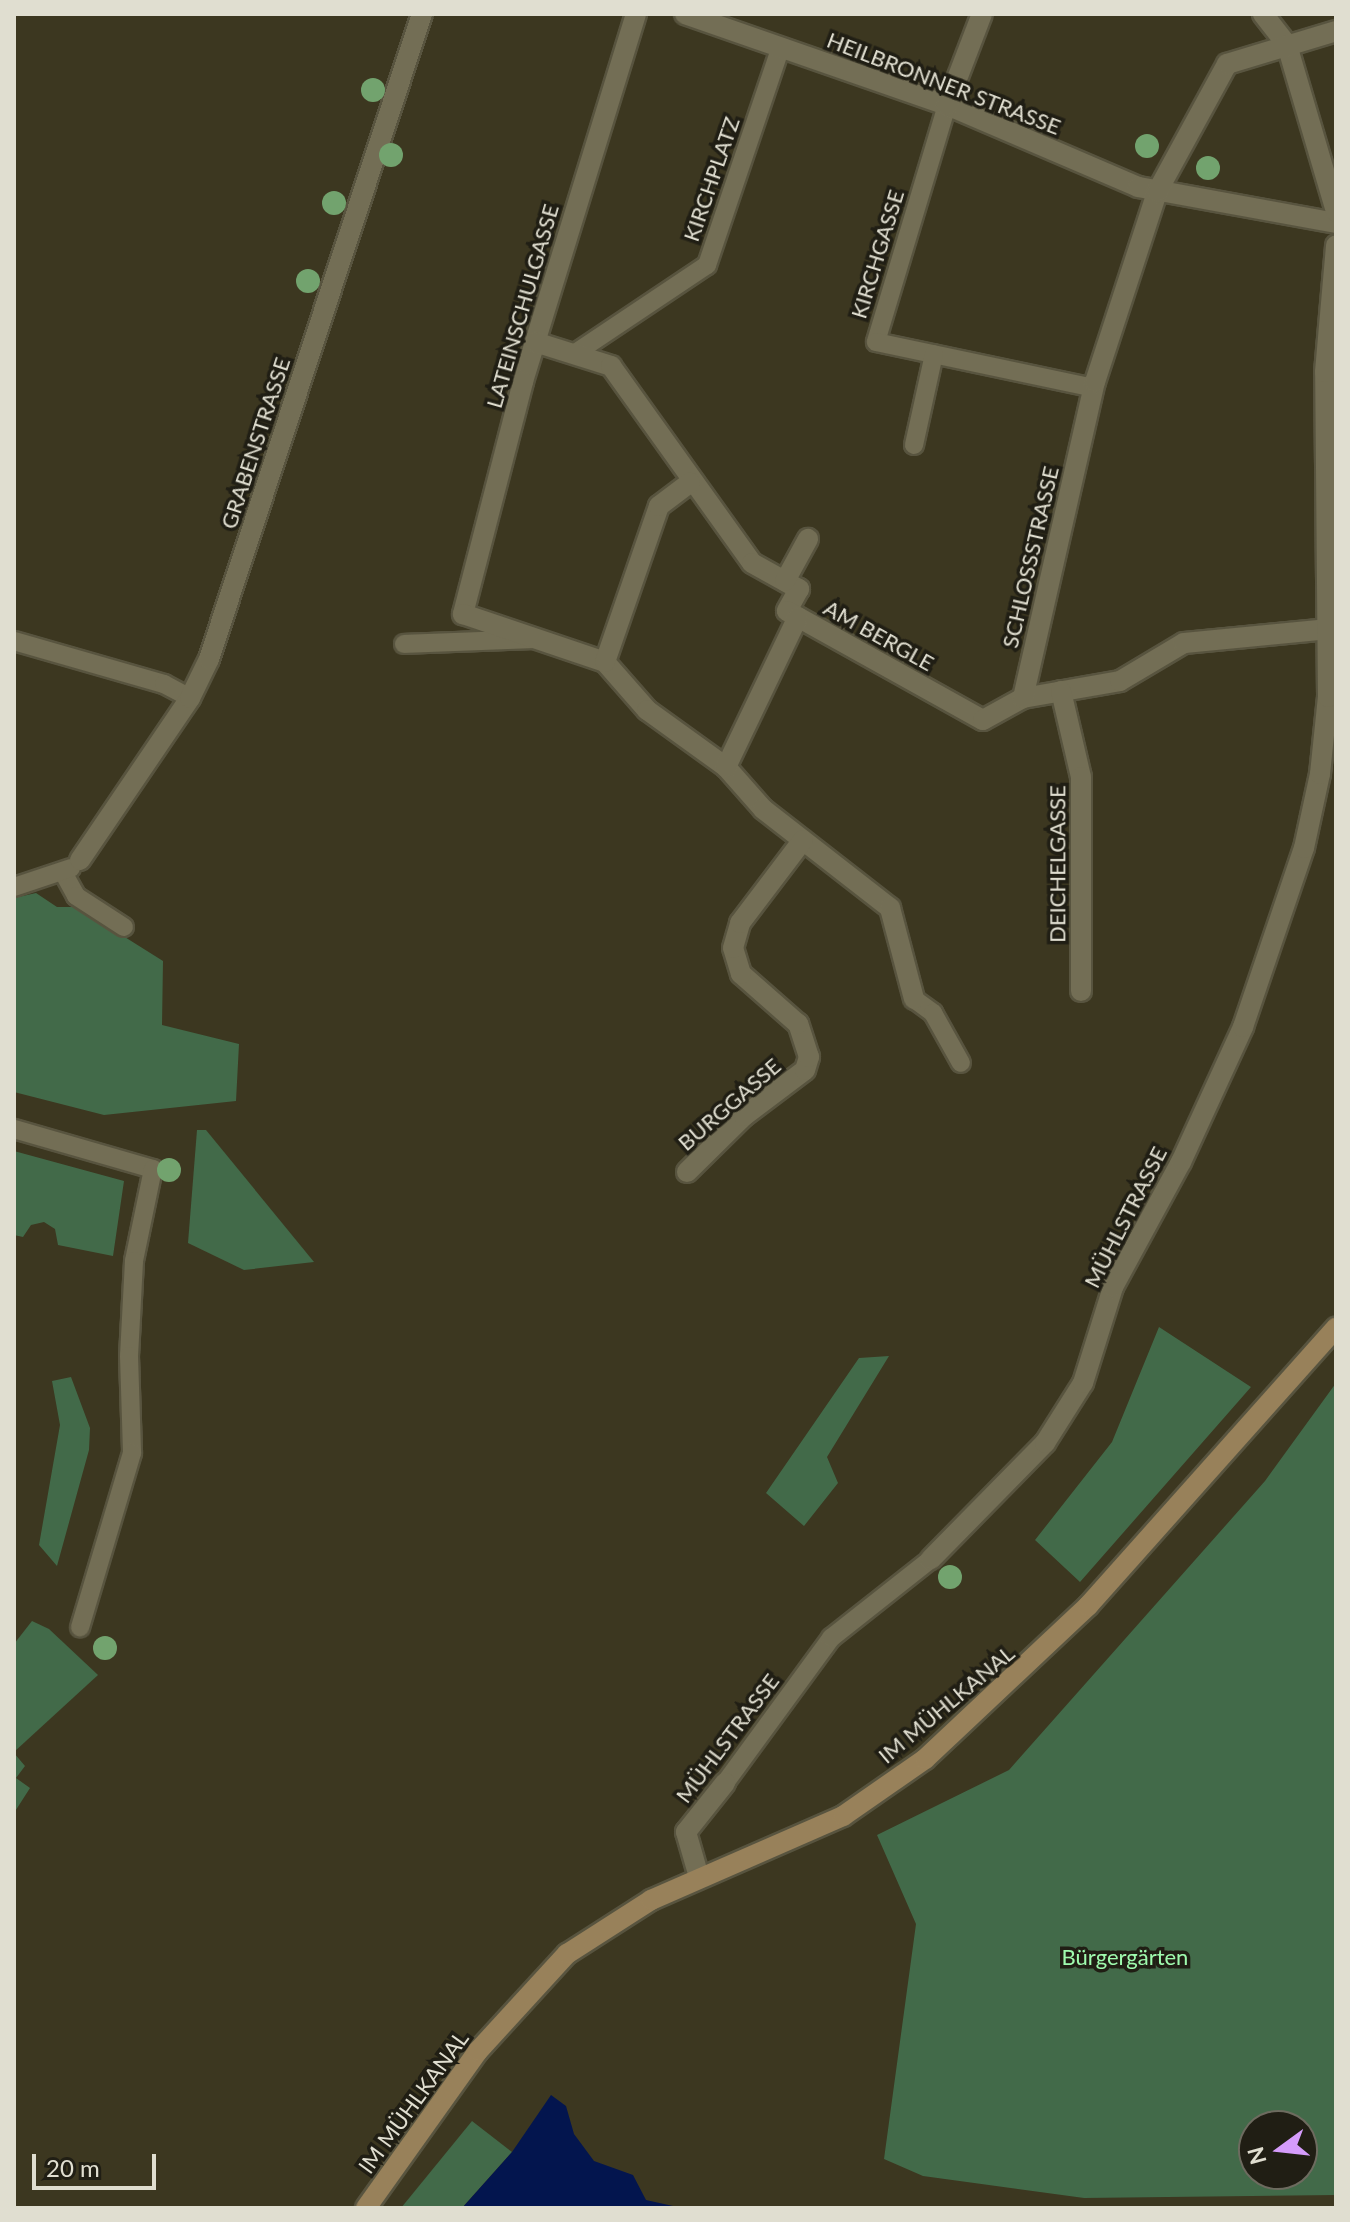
<!DOCTYPE html>
<meta charset="utf-8">
<style>
body{margin:0}
#map{position:relative;width:1350px;height:2222px;overflow:hidden;background:#3c3720;font-family:Lato,sans-serif}
div>[style]{position:absolute}
.green>*{inset:0;background:#426a49}
.water>*{inset:0;background:#03154e}
.roads{filter:drop-shadow(2px 0 #58543f) drop-shadow(-2px 0 #58543f) drop-shadow(0 2px #58543f) drop-shadow(0 -2px #58543f)}
.lane>*{height:18px;margin:-9px;padding:0 9px;transform-origin:9px;border-radius:9px;background:#736e55}
.street>*{height:20px;margin:-10px;padding:0 10px;transform-origin:10px;border-radius:10px;background:#736e55}
.secondary>*{height:20px;margin:-10px;padding:0 10px;transform-origin:10px;border-radius:10px;background:#98815a}
.trees>*{width:24px;height:24px;margin:-12px;border-radius:50%;background:#72a36e}
span{translate:-50% -50%;white-space:nowrap;text-align:center;line-height:1.15;-webkit-text-stroke:7px #201e14;paint-order:stroke}
.street-label{font-size:22px;color:#e0ded0}
.park-label{font-size:22px;color:#9ffbae}
.frame{position:absolute;inset:0;border:16px solid #e0ded0;pointer-events:none}
.north{position:absolute;left:1238px;top:2110px;width:80px;height:80px;box-sizing:border-box;background:#201e14;border:2px solid #6d6b5f;border-radius:50%;rotate:255deg;font-size:22px;font-weight:700;line-height:32px;text-align:center;color:#e0ded0}
.north::after{content:'';display:block;margin:auto;width:28px;height:36px;background:#d59cfb;clip-path:polygon(50% 0,100% 100%,50% 72%,0 100%)}
.scale{position:absolute;left:32px;top:2154px;width:124px;height:36px;box-sizing:border-box;border:4px solid #e0ded0;border-top:0;padding-left:10px;font-size:24px;line-height:28px;white-space:nowrap;color:#e0ded0;-webkit-text-stroke:6px #201e14;paint-order:stroke}
</style>
<div id="map">
<div class="green">
<i style="clip-path:polygon(36px 893px,57px 907px,77px 907px,163px 961px,162px 1025px,239px 1044px,236px 1101px,104px 1115px,14px 1092px,14px 898px)"></i>
<i style="clip-path:polygon(197px 1130px,206px 1130px,314px 1262px,244px 1270px,188px 1243px)"></i>
<i style="clip-path:polygon(14px 1151px,124px 1181px,113px 1256px,58px 1245px,55px 1229px,44px 1222px,31px 1225px,23px 1237px,14px 1235px)"></i>
<i style="clip-path:polygon(1159px 1327px,1251px 1387px,1080px 1582px,1035px 1540px,1112px 1442px)"></i>
<i style="clip-path:polygon(889px 1356px,827px 1457px,838px 1483px,804px 1526px,766px 1493px,859px 1358px)"></i>
<i style="clip-path:polygon(71px 1377px,90px 1428px,89px 1450px,57px 1566px,39px 1545px,60px 1425px,52px 1381px)"></i>
<i style="clip-path:polygon(evenodd,1336px 1383px,1336px 2195px,1084px 2198px,923px 2176px,884px 2159px,916px 1924px,877px 1835px,1009px 1770px,1265px 1481px,1336px 1383px,1254px 2126px,1302px 2126px,1302px 2174px,1254px 2174px,1254px 2126px)"></i>
<i style="clip-path:polygon(32px 1621px,49px 1629px,98px 1675px,14px 1752px,14px 1644px)"></i>
<i style="clip-path:polygon(14px 1753px,25px 1766px,16px 1778px,30px 1788px,14px 1813px)"></i>
<i style="clip-path:polygon(472px 2121px,512px 2152px,462px 2208px,401px 2208px)"></i>
</div>
<div class="water">
<i style="clip-path:polygon(551px 2095px,566px 2106px,574px 2134px,594px 2161px,633px 2175px,646px 2200px,682px 2208px,462px 2208px,512px 2152px)"></i>
</div>
<div class="roads">
<div class="lane">
<i style="left:947px;top:105px;width:247px;rotate:106.7deg"></i>
<i style="left:876px;top:342px;width:223px;rotate:11.9deg"></i>
<i style="left:574px;top:354px;width:160px;rotate:-33.8deg"></i>
<i style="left:707px;top:265px;width:230px;rotate:-71.3deg"></i>
<i style="left:914px;top:445px;width:93px;rotate:-77.6deg"></i>
<i style="left:14px;top:641px;width:156px;rotate:16deg"></i>
<i style="left:164px;top:684px;width:30px;rotate:28deg"></i>
<i style="left:404px;top:644px;width:128px;rotate:-2.2deg"></i>
<i style="left:64px;top:874px;width:25px;rotate:61deg"></i>
<i style="left:76px;top:896px;width:57px;rotate:32.9deg"></i>
<i style="left:14px;top:887px;width:60px;rotate:-18.4deg"></i>
<i style="left:914px;top:999px;width:24px;rotate:36deg"></i>
<i style="left:933px;top:1013px;width:57px;rotate:60.8deg"></i>
<i style="left:14px;top:1129px;width:145px;rotate:16.1deg"></i>
<i style="left:153px;top:1169px;width:94px;rotate:101.7deg"></i>
<i style="left:134px;top:1261px;width:95px;rotate:93deg"></i>
<i style="left:129px;top:1356px;width:97px;rotate:88.2deg"></i>
<i style="left:132px;top:1453px;width:182px;rotate:106.6deg"></i>
<i style="left:725px;top:1783px;width:180px;rotate:-53.8deg"></i>
<i style="left:831px;top:1638px;width:127px;rotate:-38.3deg"></i>
</div>
<div class="street">
<i style="left:636px;top:14px;width:385px;rotate:107.1deg"></i>
<i style="left:523px;top:382px;width:240px;rotate:104.5deg"></i>
<i style="left:463px;top:614px;width:150px;rotate:18.7deg"></i>
<i style="left:605px;top:662px;width:64px;rotate:48.8deg"></i>
<i style="left:647px;top:710px;width:97px;rotate:35.8deg"></i>
<i style="left:726px;top:767px;width:56px;rotate:48.6deg"></i>
<i style="left:763px;top:809px;width:161px;rotate:37.9deg"></i>
<i style="left:890px;top:908px;width:94px;rotate:75.2deg"></i>
<i style="left:685px;top:14px;width:277px;rotate:19.2deg"></i>
<i style="left:947px;top:105px;width:208px;rotate:23.2deg"></i>
<i style="left:1138px;top:187px;width:201px;rotate:10.3deg"></i>
<i style="left:1263px;top:14px;width:39px;rotate:52deg"></i>
<i style="left:1287px;top:45px;width:174px;rotate:73.6deg"></i>
<i style="left:947px;top:105px;width:97px;rotate:-69deg"></i>
<i style="left:535px;top:342px;width:80px;rotate:17.5deg"></i>
<i style="left:611px;top:366px;width:242px;rotate:54.4deg"></i>
<i style="left:752px;top:563px;width:54px;rotate:29deg"></i>
<i style="left:799px;top:589px;width:25px;rotate:119deg"></i>
<i style="left:787px;top:611px;width:224px;rotate:29.1deg"></i>
<i style="left:983px;top:720px;width:46px;rotate:-28.8deg"></i>
<i style="left:1023px;top:698px;width:98px;rotate:-9.9deg"></i>
<i style="left:1120px;top:681px;width:74px;rotate:-30.7deg"></i>
<i style="left:1184px;top:643px;width:146px;rotate:-5.5deg"></i>
<i style="left:785px;top:581px;width:48px;rotate:-61.3deg"></i>
<i style="left:605px;top:662px;width:165px;rotate:-70.9deg"></i>
<i style="left:659px;top:506px;width:39px;rotate:-37deg"></i>
<i style="left:1061px;top:691px;width:88px;rotate:76.9deg"></i>
<i style="left:1081px;top:777px;width:214px;rotate:90deg"></i>
<i style="left:1023px;top:698px;width:324px;rotate:-77.2deg"></i>
<i style="left:1095px;top:382px;width:200px;rotate:-71.9deg"></i>
<i style="left:1157px;top:192px;width:146px;rotate:-61.3deg"></i>
<i style="left:1227px;top:64px;width:114px;rotate:-16.8deg"></i>
<i style="left:726px;top:767px;width:166px;rotate:-64.4deg"></i>
<i style="left:80px;top:860px;width:196px;rotate:-55.8deg"></i>
<i style="left:190px;top:698px;width:43px;rotate:-64deg"></i>
<i style="left:209px;top:659px;width:679px;rotate:-71.73deg"></i>
<i style="left:687px;top:1172px;width:80px;rotate:-44.5deg"></i>
<i style="left:744px;top:1116px;width:76px;rotate:-37deg"></i>
<i style="left:805px;top:1070px;width:14px;rotate:-73deg"></i>
<i style="left:809px;top:1057px;width:35px;rotate:-108deg"></i>
<i style="left:798px;top:1024px;width:76px;rotate:-138.7deg"></i>
<i style="left:741px;top:974px;width:27px;rotate:-107deg"></i>
<i style="left:733px;top:948px;width:26px;rotate:-74deg"></i>
<i style="left:740px;top:923px;width:104px;rotate:-52.8deg"></i>
<i style="left:931px;top:1559px;width:163px;rotate:-45.5deg"></i>
<i style="left:1045px;top:1443px;width:71px;rotate:-57.7deg"></i>
<i style="left:1083px;top:1383px;width:101px;rotate:-72.6deg"></i>
<i style="left:1113px;top:1287px;width:142px;rotate:-61.5deg"></i>
<i style="left:1181px;top:1162px;width:149px;rotate:-65.3deg"></i>
<i style="left:1243px;top:1027px;width:189px;rotate:-71.2deg"></i>
<i style="left:1304px;top:848px;width:76px;rotate:-77.8deg"></i>
<i style="left:1320px;top:774px;width:77px;rotate:-84.1deg"></i>
<i style="left:1328px;top:697px;width:325px;rotate:-90.5deg"></i>
<i style="left:1325px;top:372px;width:127px;rotate:-85deg"></i>
<i style="left:699px;top:1877px;width:47px;rotate:-106.1deg"></i>
<i style="left:686px;top:1832px;width:63px;rotate:-51.5deg"></i>
</div>
<div class="secondary">
<i style="left:366px;top:2208px;width:193px;rotate:-54.5deg"></i>
<i style="left:478px;top:2051px;width:132px;rotate:-47.5deg"></i>
<i style="left:567px;top:1954px;width:100px;rotate:-32.7deg"></i>
<i style="left:651px;top:1900px;width:210px;rotate:-23.6deg"></i>
<i style="left:843px;top:1816px;width:100px;rotate:-34.8deg"></i>
<i style="left:925px;top:1759px;width:224px;rotate:-43.2deg"></i>
<i style="left:1088px;top:1606px;width:373px;rotate:-48.3deg"></i>
</div>
</div>
<div class="trees">
<i style="left:373px;top:90px"></i>
<i style="left:1147px;top:146px"></i>
<i style="left:391px;top:155px"></i>
<i style="left:1208px;top:168px"></i>
<i style="left:334px;top:203px"></i>
<i style="left:308px;top:281px"></i>
<i style="left:169px;top:1170px"></i>
<i style="left:950px;top:1577px"></i>
<i style="left:105px;top:1648px"></i>
</div>
<div class="street-label">
<span style="left:944px;top:83px;rotate:21deg">HEILBRONNER STRASSE</span>
<span style="left:711px;top:179px;rotate:-71deg">KIRCHPLATZ</span>
<span style="left:877px;top:254px;rotate:-73deg">KIRCHGASSE</span>
<span style="left:522px;top:306px;rotate:-74deg">LATEINSCHULGASSE</span>
<span style="left:255px;top:443px;rotate:-72deg">GRABENSTRASSE</span>
<span style="left:1030px;top:557px;rotate:-77deg">SCHLOSSSTRASSE</span>
<span style="left:879px;top:635px;rotate:29deg">AM BERGLE</span>
<span style="left:1057px;top:864px;rotate:-90deg">DEICHELGASSE</span>
<span style="left:729px;top:1104px;rotate:-41deg">BURGGASSE</span>
<span style="left:1125px;top:1217px;rotate:-63deg">MÜHLSTRASSE</span>
<span style="left:946px;top:1704px;rotate:-40deg">IM MÜHLKANAL</span>
<span style="left:727px;top:1738px;rotate:-53deg">MÜHLSTRASSE</span>
<span style="left:413px;top:2102px;rotate:-54deg">IM MÜHLKANAL</span>
</div>
<div class="park-label">
<span style="left:1125px;top:1957px">Bürgergärten</span>
</div>
<div class="frame"></div>
<div class="north">N</div>
<div class="scale">20 m</div>
</div>
